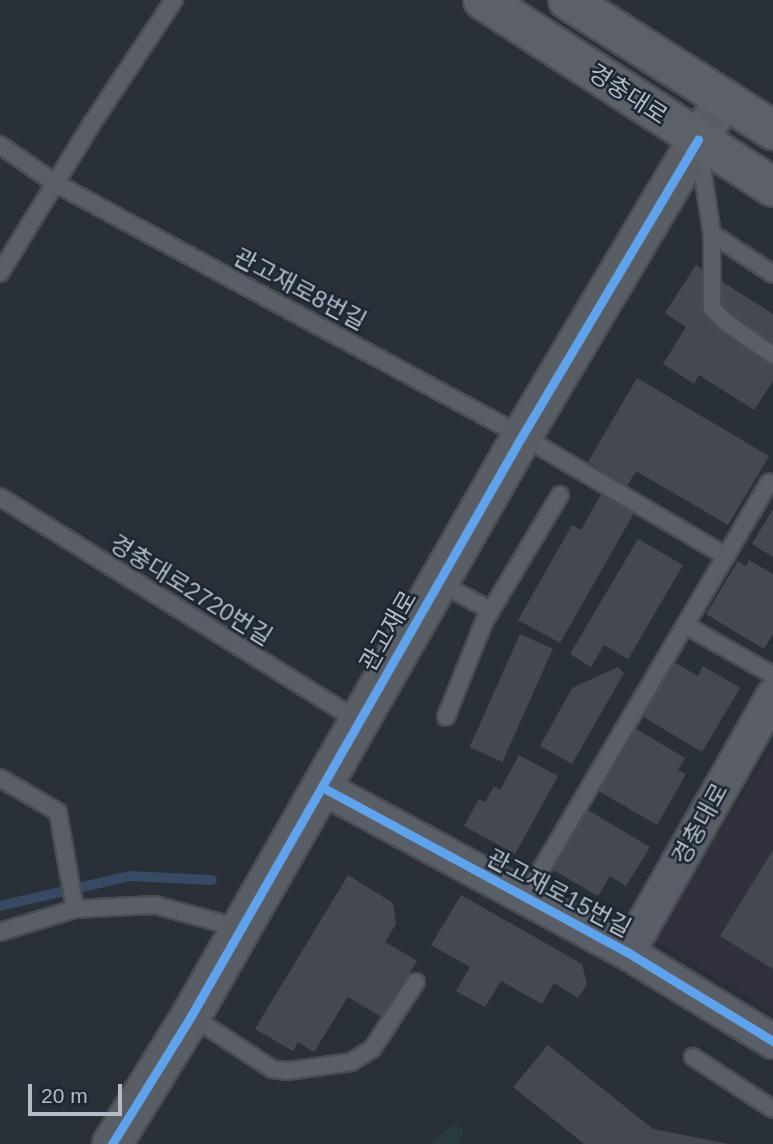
<!DOCTYPE html>
<meta charset="utf-8">
<style>
body{margin:0}
#map{position:relative;width:773px;height:1144px;overflow:hidden;background:#2a3038;font-family:Arial,"Noto Sans KR",sans-serif}
div>[style]{position:absolute}
.medical>*{inset:0;background:#31303e}
.green>*{inset:0;background:#273a3e}
.stream>*{height:10px;margin:-5px;padding:0 5px;transform-origin:5px;border-radius:5px;background:#384963}
.building>*{inset:0;background:#444950;transform-origin:0 0}
.roads{filter:drop-shadow(2px 0 #484c53) drop-shadow(-2px 0 #484c53) drop-shadow(0 2px #484c53) drop-shadow(0 -2px #484c53)}
.lane>*{height:16px;margin:-8px;padding:0 8px;transform-origin:8px;border-radius:8px;background:#5a5e66}
.street>*{height:33px;margin:-16.5px;padding:0 16.5px;transform-origin:16.5px;border-radius:16.5px;background:#5a5e66}
.secondary>*{height:38px;margin:-19px;padding:0 19px;transform-origin:19px;border-radius:19px;background:#595d64}
.primary>*{height:38px;margin:-19px;padding:0 19px;transform-origin:19px;border-radius:19px;background:#5c6168}
.cycleway>*{height:9px;margin:-4.5px;padding:0 4.5px;transform-origin:4.5px;border-radius:4.5px;background:#60a3ed}
span{translate:-50% -50%;white-space:nowrap;text-align:center;line-height:1.15;-webkit-text-stroke:5px #1d2633;paint-order:stroke}
.street-label{font-size:24px;color:#b4bcc9}
.scale{position:absolute;left:28px;top:1084px;width:94px;height:32px;box-sizing:border-box;border:4px solid #b4bcc9;border-top:0;padding-left:9px;font-size:21px;line-height:24px;white-space:nowrap;color:#b4bcc9;-webkit-text-stroke:5px #1d2633;paint-order:stroke}
</style>
<div id="map">
<div class="medical">
<i style="clip-path:polygon(773px 746px,773px 1011px,653px 939px)"></i>
</div>
<div class="green">
<i style="clip-path:polygon(452px 1125px,463px 1128px,460px 1144px,429px 1144px)"></i>
</div>
<div class="stream">
<i style="left:0;top:906px;width:133px;rotate:-13deg"></i>
<i style="left:130px;top:876px;width:82px;rotate:2.8deg"></i>
</div>
<div class="building">
<i style="clip-path:polygon(696px 265px,773px 314px,773px 381px,754px 410px,699px 375px,694px 384px,663px 364px,686px 327px,665px 313px)"></i>
<i style="clip-path:polygon(637px 378px,769px 456px,728px 525px,636px 471px,627px 486px,588px 462px)"></i>
<i style="clip-path:polygon(601px 494px,634px 513px,560px 643px,518px 620px,572px 525px,581px 530px)"></i>
<i style="clip-path:polygon(773px 509px,773px 557px,752px 544px)"></i>
<i style="clip-path:polygon(638px 539px,683px 565px,628px 659px,604px 645px,591px 667px,570px 654px)"></i>
<i style="clip-path:polygon(749px 560px,773px 574px,773px 634px,764px 649px,706px 614px,738px 561px,746px 566px)"></i>
<i style="left:520px;top:634px;width:36px;height:124px;rotate:24deg"></i>
<i style="clip-path:polygon(672px 661px,698px 676px,703px 666px,740px 688px,702px 752px,640px 715px)"></i>
<i style="clip-path:polygon(618px 667px,624px 673px,572px 764px,540px 746px,572px 688px)"></i>
<i style="clip-path:polygon(633px 727px,685px 758px,678px 770px,686px 774px,657px 825px,597px 790px)"></i>
<i style="clip-path:polygon(519px 755px,558px 776px,515px 854px,464px 826px,479px 799px,485px 802px,494px 786px,500px 790px)"></i>
<i style="clip-path:polygon(588px 810px,650px 847px,626px 886px,610px 876px,598px 896px,553px 870px)"></i>
<i style="clip-path:polygon(773px 850px,773px 969px,720px 936px)"></i>
<i style="clip-path:polygon(348px 875px,393px 903px,396px 924px,385px 942px,417px 961px,383px 1018px,348px 997px,314px 1052px,298px 1042px,293px 1051px,255px 1029px)"></i>
<i style="clip-path:polygon(461px 895px,582px 964px,587px 984px,578px 998px,554px 983px,542px 1004px,501px 981px,485px 1007px,456px 991px,470px 967px,431px 945px)"></i>
<i style="clip-path:polygon(548px 1045px,653px 1129px,729px 1144px,584px 1144px,513px 1087px)"></i>
</div>
<div class="roads">
<div class="lane">
<i style="left:0;top:145px;width:67px;rotate:34.6deg"></i>
<i style="left:55px;top:183px;width:531px;rotate:28.45deg"></i>
<i style="left:522px;top:436px;width:237px;rotate:30.5deg"></i>
<i style="left:699px;top:148px;width:87px;rotate:81.4deg"></i>
<i style="left:712px;top:234px;width:74px;rotate:90deg"></i>
<i style="left:712px;top:308px;width:18px;rotate:47deg"></i>
<i style="left:724px;top:321px;width:60px;rotate:34.8deg"></i>
<i style="left:712px;top:234px;width:73px;rotate:33.3deg"></i>
<i style="left:0;top:273px;width:174px;rotate:-58.4deg"></i>
<i style="left:91px;top:125px;width:150px;rotate:-56.4deg"></i>
<i style="left:0;top:497px;width:422px;rotate:32deg"></i>
<i style="left:438px;top:582px;width:59px;rotate:28.3deg"></i>
<i style="left:685px;top:625px;width:101px;rotate:29.6deg"></i>
<i style="left:446px;top:717px;width:102px;rotate:-68.2deg"></i>
<i style="left:484px;top:622px;width:148px;rotate:-59.1deg"></i>
<i style="left:0;top:778px;width:67px;rotate:30.4deg"></i>
<i style="left:58px;top:812px;width:98px;rotate:80.1deg"></i>
<i style="left:525px;top:897px;width:481px;rotate:-59.5deg"></i>
<i style="left:0;top:932px;width:78px;rotate:-17deg"></i>
<i style="left:75px;top:909px;width:80px;rotate:-2.9deg"></i>
<i style="left:155px;top:905px;width:88px;rotate:15.1deg"></i>
<i style="left:191px;top:1016px;width:97px;rotate:33.2deg"></i>
<i style="left:272px;top:1069px;width:15px;rotate:8deg"></i>
<i style="left:287px;top:1071px;width:65px;rotate:-8deg"></i>
<i style="left:351px;top:1062px;width:25px;rotate:-32deg"></i>
<i style="left:372px;top:1049px;width:80px;rotate:-56.7deg"></i>
<i style="left:693px;top:1057px;width:95px;rotate:33deg"></i>
</div>
<div class="street">
<i style="left:322px;top:787px;width:347px;rotate:28.4deg"></i>
<i style="left:627px;top:952px;width:171px;rotate:31.4deg"></i>
<i style="left:627px;top:952px;width:296px;rotate:-60.4deg"></i>
</div>
<div class="secondary">
<i style="left:112px;top:1144px;width:150px;rotate:-58.3deg"></i>
<i style="left:191px;top:1016px;width:668px;rotate:-60.29deg"></i>
<i style="left:522px;top:436px;width:345px;rotate:-59.3deg"></i>
<i style="left:698px;top:139px;width:48px;rotate:-56deg"></i>
</div>
<div class="primary">
<i style="left:483px;top:0;width:345px;rotate:32.8deg"></i>
<i style="left:568px;top:0;width:243px;rotate:32.4deg"></i>
</div>
</div>
<div class="cycleway">
<i style="left:322px;top:787px;width:347px;rotate:28.4deg"></i>
<i style="left:627px;top:952px;width:171px;rotate:31.4deg"></i>
<i style="left:112px;top:1144px;width:150px;rotate:-58.3deg"></i>
<i style="left:191px;top:1016px;width:668px;rotate:-60.29deg"></i>
<i style="left:522px;top:436px;width:345px;rotate:-59.3deg"></i>
</div>
<div class="street-label">
<span style="left:628px;top:94px;rotate:33deg">경충대로</span>
<span style="left:300px;top:289px;rotate:28deg">관고재로8번길</span>
<span style="left:191px;top:590px;rotate:32deg">경충대로2720번길</span>
<span style="left:388px;top:631px;rotate:-60deg">관고재로</span>
<span style="left:700px;top:824px;rotate:-61deg">경충대로</span>
<span style="left:559px;top:893px;rotate:28deg">관고재로15번길</span>
</div>
<div class="scale">20 m</div>
</div>
